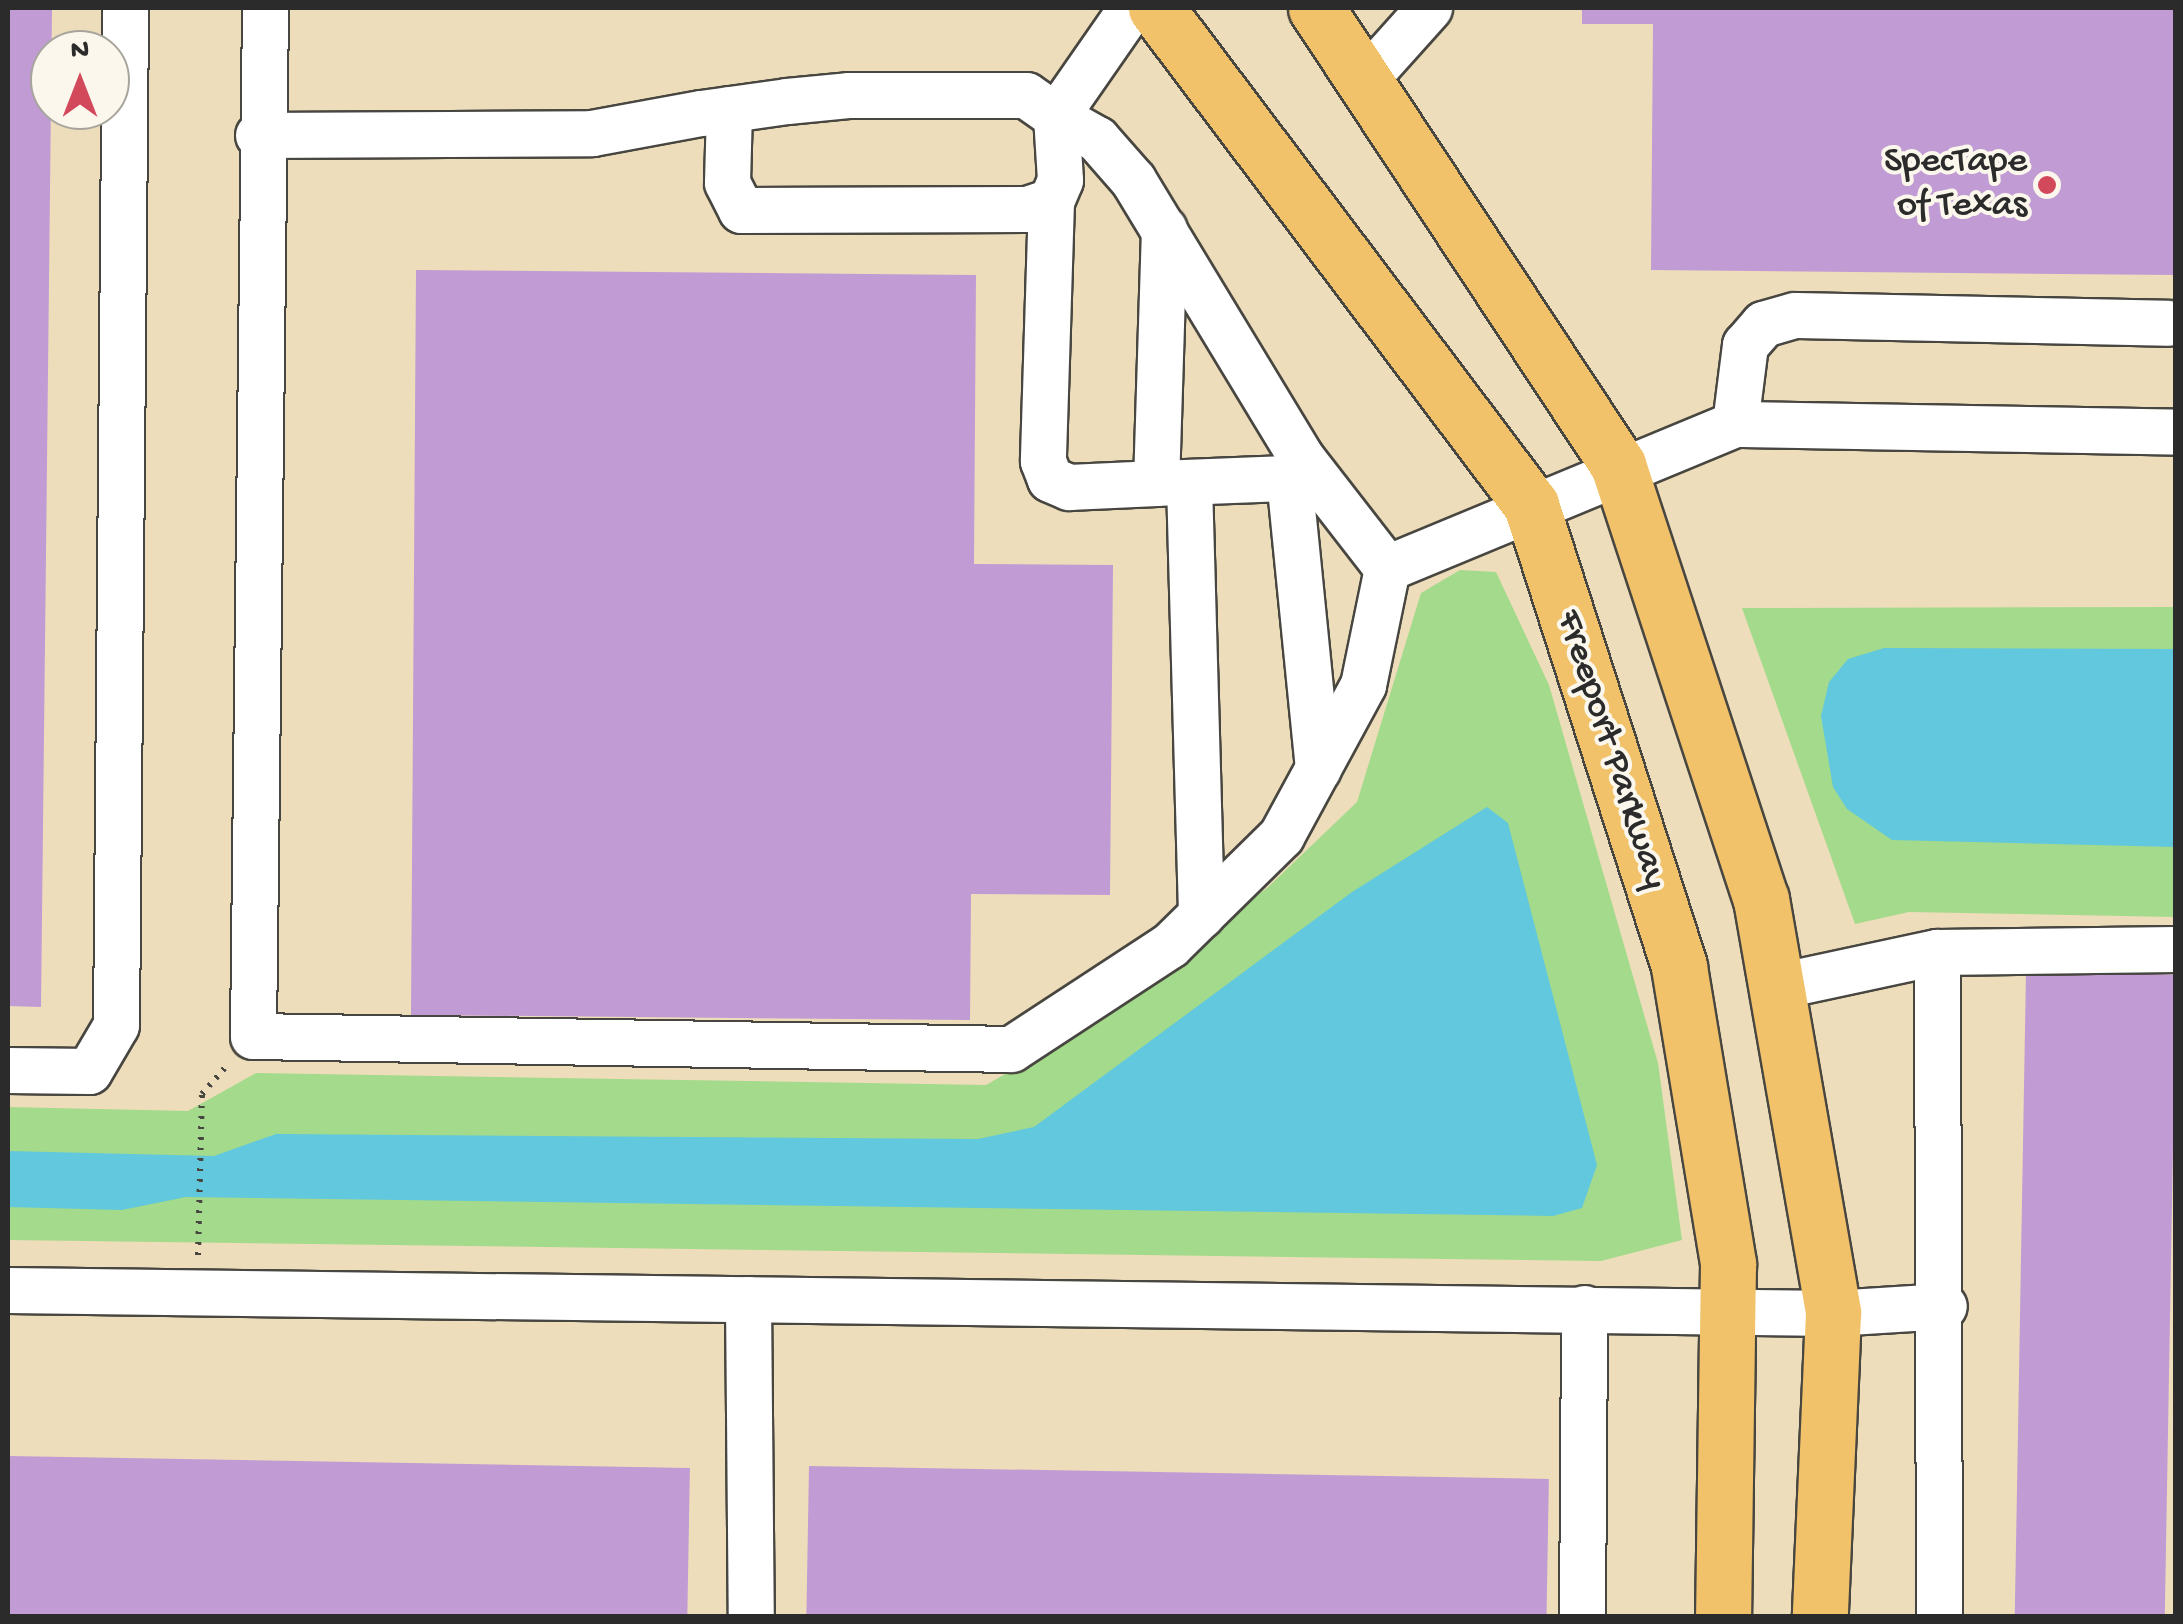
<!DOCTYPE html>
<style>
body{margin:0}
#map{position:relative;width:2183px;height:1624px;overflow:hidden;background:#edddba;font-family:"Gochi Hand",sans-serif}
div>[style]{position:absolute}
.green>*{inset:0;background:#a4da8b}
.water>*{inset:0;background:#61c8dd}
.building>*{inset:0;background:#c19bd4;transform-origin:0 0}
.path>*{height:6px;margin-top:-3px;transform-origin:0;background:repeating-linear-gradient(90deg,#484640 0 2.5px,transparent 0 10.5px)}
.roads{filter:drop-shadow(2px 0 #484640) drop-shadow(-2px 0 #484640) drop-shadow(0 2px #484640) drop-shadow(0 -2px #484640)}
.minor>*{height:45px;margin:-22.5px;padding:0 22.5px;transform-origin:22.5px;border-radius:22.5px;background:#fff}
.major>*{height:55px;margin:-27.5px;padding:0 27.5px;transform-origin:27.5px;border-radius:27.5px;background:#f2c26a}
.dots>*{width:28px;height:28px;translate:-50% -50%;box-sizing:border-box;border:5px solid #fbf7ec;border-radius:50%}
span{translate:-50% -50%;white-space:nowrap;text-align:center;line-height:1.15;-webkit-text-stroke:8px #fbf7ec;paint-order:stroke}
.poi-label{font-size:38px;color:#2b2b2b}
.right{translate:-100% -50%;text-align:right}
.street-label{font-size:38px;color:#2b2b2b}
.frame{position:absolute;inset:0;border:10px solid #2b2b2b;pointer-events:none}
.north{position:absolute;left:30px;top:30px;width:100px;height:100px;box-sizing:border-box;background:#fbf7ec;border:2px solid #a8a59f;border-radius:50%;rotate:0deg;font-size:28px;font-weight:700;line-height:40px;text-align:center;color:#2b2b2b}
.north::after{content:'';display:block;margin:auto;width:35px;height:45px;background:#d1495b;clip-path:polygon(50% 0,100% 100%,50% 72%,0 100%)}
</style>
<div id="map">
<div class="green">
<i style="clip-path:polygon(1460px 570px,1496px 572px,1549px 685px,1658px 1063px,1682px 1240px,1601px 1261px,8px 1240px,8px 1107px,188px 1111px,256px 1073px,986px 1085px,1060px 1043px,1267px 888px,1357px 802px,1421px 593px)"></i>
<i style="clip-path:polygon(2175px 607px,2175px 917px,1909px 912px,1855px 924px,1742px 608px)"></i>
</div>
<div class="water">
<i style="clip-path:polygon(1884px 648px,2175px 649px,2175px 847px,1892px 840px,1847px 809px,1833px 787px,1821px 716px,1829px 682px,1848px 659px)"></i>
<i style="clip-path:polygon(1487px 807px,1508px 823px,1597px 1165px,1582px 1208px,1553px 1216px,186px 1197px,122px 1210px,8px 1207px,8px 1151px,214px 1156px,276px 1134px,978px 1139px,1034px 1127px,1352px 892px)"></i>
</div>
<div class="building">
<i style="clip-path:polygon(8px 8px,52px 8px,41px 1007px,8px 1006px)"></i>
<i style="clip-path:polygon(1582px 8px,2176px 8px,2176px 275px,1651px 270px,1653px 24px,1582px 24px)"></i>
<i style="clip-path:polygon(416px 270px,976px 275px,974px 564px,1113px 565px,1110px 895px,971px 894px,970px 1020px,411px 1015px)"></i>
<i style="left:2026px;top:972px;width:150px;height:644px;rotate:1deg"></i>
<i style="left:8px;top:1456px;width:682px;height:160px;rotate:1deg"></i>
<i style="left:809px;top:1466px;width:740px;height:150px;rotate:1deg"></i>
</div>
<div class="path">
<i style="left:198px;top:1255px;width:161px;rotate:-88.6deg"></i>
<i style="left:202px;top:1094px;width:41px;rotate:-48.9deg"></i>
</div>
<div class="roads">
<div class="minor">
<i style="left:265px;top:8px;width:1028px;rotate:90.67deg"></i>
<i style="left:253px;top:1036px;width:758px;rotate:0.98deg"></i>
<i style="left:1011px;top:1049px;width:190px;rotate:-33.2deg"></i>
<i style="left:1170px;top:945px;width:156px;rotate:-44.5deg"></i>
<i style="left:1281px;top:836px;width:172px;rotate:-61.5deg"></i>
<i style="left:1363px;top:685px;width:119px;rotate:-78.4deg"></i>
<i style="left:1387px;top:568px;width:377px;rotate:-22.5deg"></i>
<i style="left:1735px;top:424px;width:441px;rotate:1deg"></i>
<i style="left:1131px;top:8px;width:131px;rotate:124.8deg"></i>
<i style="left:1056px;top:116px;width:47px;rotate:29.3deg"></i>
<i style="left:1097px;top:139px;width:55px;rotate:48.7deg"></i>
<i style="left:1133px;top:180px;width:323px;rotate:58.8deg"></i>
<i style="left:1300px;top:456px;width:142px;rotate:52.2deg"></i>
<i style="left:1367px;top:77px;width:93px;rotate:-48.1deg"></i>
<i style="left:258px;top:135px;width:334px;rotate:-0.3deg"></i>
<i style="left:592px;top:133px;width:111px;rotate:-10.4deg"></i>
<i style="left:701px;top:113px;width:87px;rotate:-7.9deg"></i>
<i style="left:787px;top:101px;width:61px;rotate:-5.6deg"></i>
<i style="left:848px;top:95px;width:178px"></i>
<i style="left:1026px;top:95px;width:37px;rotate:35deg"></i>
<i style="left:1056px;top:116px;width:64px;rotate:86.4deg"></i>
<i style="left:1060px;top:180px;width:23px;rotate:113deg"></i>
<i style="left:1051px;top:201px;width:26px;rotate:162deg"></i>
<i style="left:1026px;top:209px;width:285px;rotate:179.8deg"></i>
<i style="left:741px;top:210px;width:31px;rotate:-117deg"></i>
<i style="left:727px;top:182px;width:73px;rotate:-88.4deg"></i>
<i style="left:1051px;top:201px;width:260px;rotate:91.8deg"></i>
<i style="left:1043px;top:461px;width:19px;rotate:69deg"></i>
<i style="left:1050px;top:479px;width:21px;rotate:23deg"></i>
<i style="left:1069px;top:487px;width:87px;rotate:-2.6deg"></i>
<i style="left:1164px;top:229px;width:254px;rotate:91.8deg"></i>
<i style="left:1156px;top:483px;width:159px;rotate:-2.2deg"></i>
<i style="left:1735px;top:424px;width:80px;rotate:-82.8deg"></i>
<i style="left:1745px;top:345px;width:28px;rotate:-49deg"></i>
<i style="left:1763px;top:324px;width:33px;rotate:-16deg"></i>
<i style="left:1795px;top:315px;width:373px;rotate:1.2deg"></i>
<i style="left:1289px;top:478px;width:292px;rotate:84.3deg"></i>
<i style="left:1189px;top:483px;width:432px;rotate:88.4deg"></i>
<i style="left:1937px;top:952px;width:664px;rotate:89.83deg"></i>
<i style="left:1778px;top:986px;width:163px;rotate:-12.1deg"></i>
<i style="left:1937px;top:952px;width:239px;rotate:-0.7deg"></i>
<i style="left:8px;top:1070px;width:81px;rotate:0.7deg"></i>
<i style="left:89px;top:1071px;width:53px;rotate:-59.6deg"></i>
<i style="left:116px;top:1025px;width:1017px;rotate:-89.49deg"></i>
<i style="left:8px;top:1290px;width:1825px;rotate:0.72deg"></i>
<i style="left:1833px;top:1313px;width:111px;rotate:-3.6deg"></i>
<i style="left:748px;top:1299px;width:317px;rotate:89.5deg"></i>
<i style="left:1582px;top:1616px;width:308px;rotate:-89.6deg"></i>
</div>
<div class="major">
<i style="left:1156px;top:8px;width:623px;rotate:52.96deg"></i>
<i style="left:1531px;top:505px;width:485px;rotate:72.2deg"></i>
<i style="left:1679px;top:967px;width:301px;rotate:80.6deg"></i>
<i style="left:1728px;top:1264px;width:352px;rotate:90.8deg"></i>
<i style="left:1316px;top:8px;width:548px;rotate:56.54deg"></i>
<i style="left:1618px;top:465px;width:457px;rotate:71.8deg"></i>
<i style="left:1761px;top:899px;width:420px;rotate:80.1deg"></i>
<i style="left:1833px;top:1313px;width:303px;rotate:92.5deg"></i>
</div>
</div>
<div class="dots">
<i style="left:2047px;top:185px;background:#d1495b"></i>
</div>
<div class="poi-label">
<span class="right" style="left:2027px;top:185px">SpecTape<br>of Texas</span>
</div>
<div class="street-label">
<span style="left:1610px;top:750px;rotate:72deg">Freeport Parkway</span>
</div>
<div class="frame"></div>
<div class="north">N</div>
</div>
